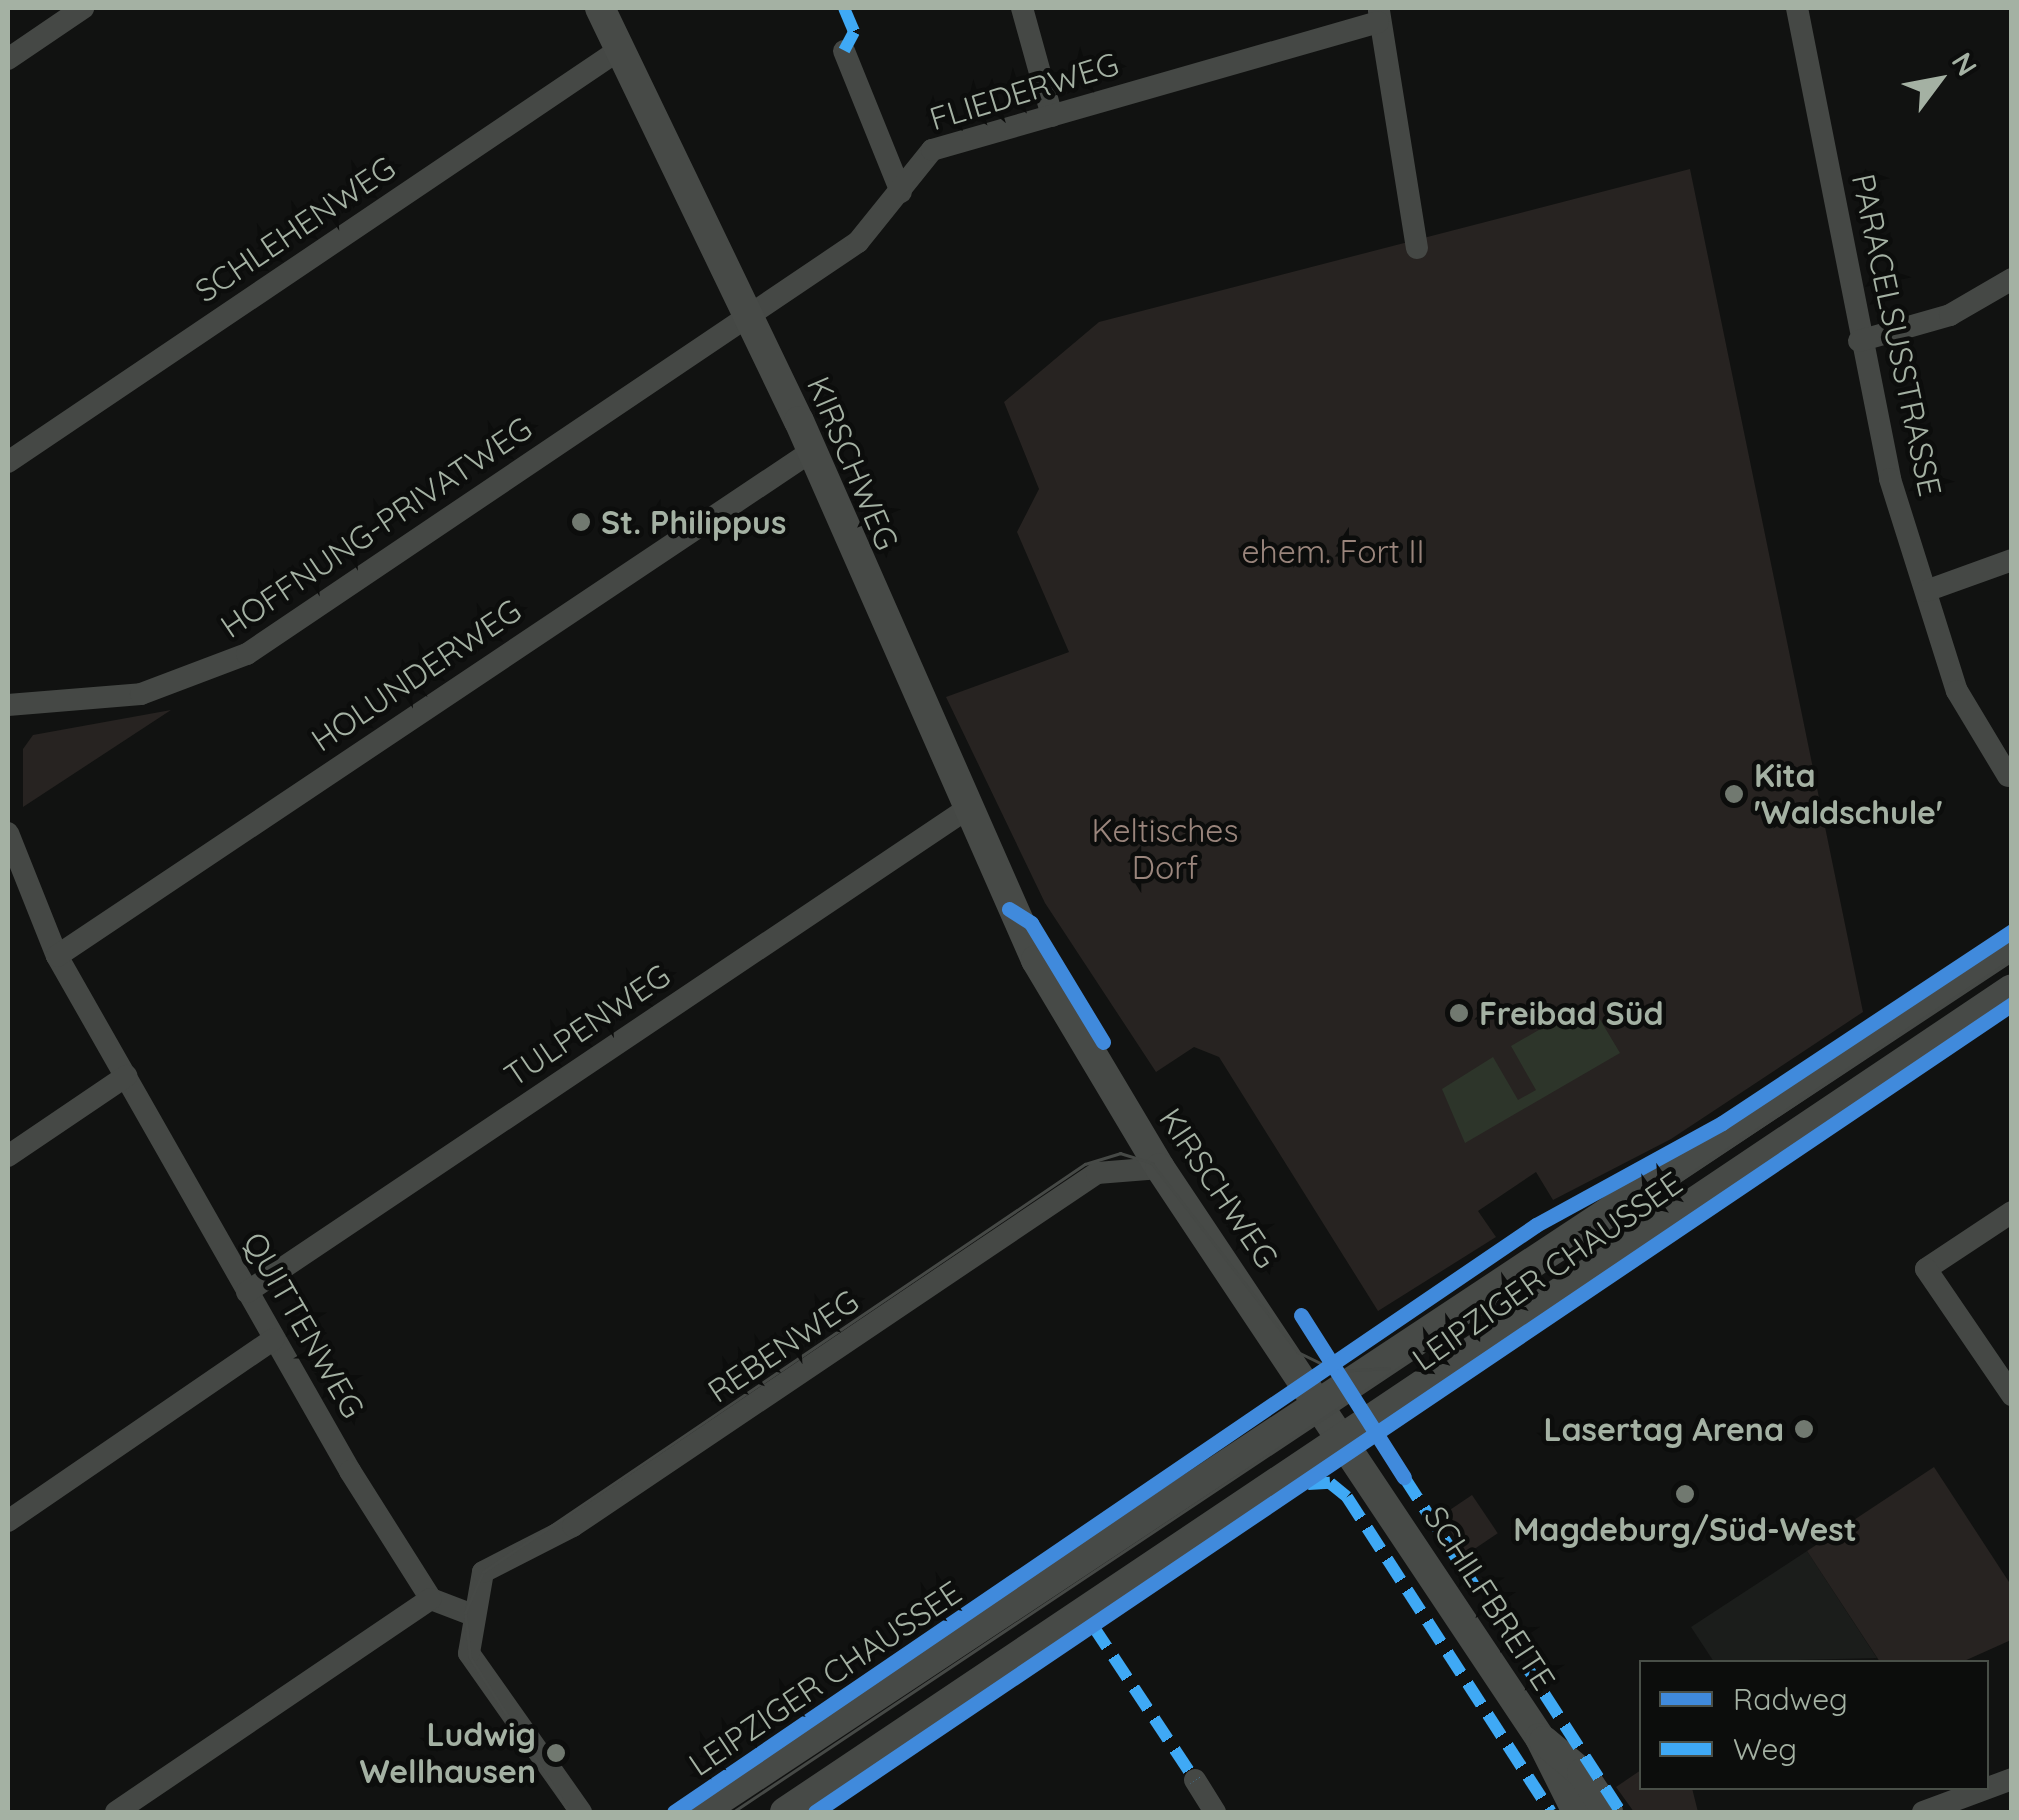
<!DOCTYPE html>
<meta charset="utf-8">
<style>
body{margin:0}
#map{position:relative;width:2019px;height:1820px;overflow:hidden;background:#111211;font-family:Quicksand,sans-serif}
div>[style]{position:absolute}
.built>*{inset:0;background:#1b1d1b}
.green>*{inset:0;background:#272321;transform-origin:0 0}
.water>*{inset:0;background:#2d352a}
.street>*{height:22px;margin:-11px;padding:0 11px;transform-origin:11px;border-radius:11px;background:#454845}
.secondary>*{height:30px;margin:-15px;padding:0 15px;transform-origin:15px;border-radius:15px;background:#474a47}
.tram>*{height:2.5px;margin:-1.25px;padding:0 1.25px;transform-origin:1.25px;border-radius:1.25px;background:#464946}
.quiet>*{height:12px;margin-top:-6px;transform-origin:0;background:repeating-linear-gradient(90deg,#3fa9f5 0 25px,transparent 0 37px)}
.cycleway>*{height:15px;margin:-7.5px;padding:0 7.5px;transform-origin:7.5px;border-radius:7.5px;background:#408adc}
.dots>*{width:28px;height:28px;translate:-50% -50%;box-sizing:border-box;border:5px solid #0c0d0c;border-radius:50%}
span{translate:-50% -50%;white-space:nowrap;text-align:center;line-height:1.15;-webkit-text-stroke:9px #0c0d0c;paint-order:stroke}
.street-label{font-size:32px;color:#a4b1a3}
.poi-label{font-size:32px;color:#a4b1a3;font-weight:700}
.left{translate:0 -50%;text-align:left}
.right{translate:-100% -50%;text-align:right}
.park-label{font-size:32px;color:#9a857c}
.frame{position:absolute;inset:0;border:10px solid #a4b1a3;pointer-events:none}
.legend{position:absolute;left:1639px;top:1660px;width:350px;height:130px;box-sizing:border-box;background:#0c0d0c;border:2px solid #494f48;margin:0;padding:12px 18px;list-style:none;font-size:30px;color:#a4b1a3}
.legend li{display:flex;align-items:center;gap:20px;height:50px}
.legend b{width:50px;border:2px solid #494f48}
.north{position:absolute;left:1889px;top:30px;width:100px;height:100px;-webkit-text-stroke:8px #0c0d0c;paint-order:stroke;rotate:58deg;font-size:28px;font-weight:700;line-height:40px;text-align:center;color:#a4b1a3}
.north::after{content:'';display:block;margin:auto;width:35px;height:45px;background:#a4b1a3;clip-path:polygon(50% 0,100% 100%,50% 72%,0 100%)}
</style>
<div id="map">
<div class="built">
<i style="clip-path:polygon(1807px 1551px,1877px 1658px,1714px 1662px,1691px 1627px)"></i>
</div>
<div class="green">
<i style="clip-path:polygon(1690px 169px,1863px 1012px,1671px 1139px,1553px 1200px,1536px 1172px,1478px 1211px,1496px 1237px,1378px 1311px,1219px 1057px,1194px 1047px,1156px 1072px,1045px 903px,946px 697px,1069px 652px,1017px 532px,1039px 489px,1004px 402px,1099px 322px)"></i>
<i style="clip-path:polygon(171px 710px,23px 807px,23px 749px,33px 735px)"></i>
<i style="clip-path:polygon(1934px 1467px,2011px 1585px,2011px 1640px,1962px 1662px,1880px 1662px,1807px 1551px)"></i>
<i style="left:1472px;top:1495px;width:46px;height:38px;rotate:56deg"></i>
<i style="clip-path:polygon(1641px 1770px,1642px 1788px,1692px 1788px,1698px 1812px,1634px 1812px,1616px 1787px)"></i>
</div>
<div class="water">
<i style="clip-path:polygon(1589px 1001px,1620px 1053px,1465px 1143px,1442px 1089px,1493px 1057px,1518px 1100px,1536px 1090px,1511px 1046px)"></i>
</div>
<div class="street">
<i style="left:1022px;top:8px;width:112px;rotate:74.5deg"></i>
<i style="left:1797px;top:8px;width:480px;rotate:78.8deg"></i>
<i style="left:1890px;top:479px;width:222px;rotate:72.5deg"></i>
<i style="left:1957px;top:691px;width:99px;rotate:59deg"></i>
<i style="left:1379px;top:11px;width:240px;rotate:80.9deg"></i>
<i style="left:844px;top:51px;width:152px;rotate:68deg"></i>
<i style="left:8px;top:59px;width:91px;rotate:-34.2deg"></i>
<i style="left:1859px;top:341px;width:95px;rotate:-15.9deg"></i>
<i style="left:1950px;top:315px;width:72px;rotate:-30.1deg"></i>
<i style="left:8px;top:462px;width:737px;rotate:-33.99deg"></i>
<i style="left:1926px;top:591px;width:91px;rotate:-19.8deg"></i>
<i style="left:8px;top:705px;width:133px;rotate:-4.7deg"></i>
<i style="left:141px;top:694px;width:113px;rotate:-20.7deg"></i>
<i style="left:247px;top:654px;width:737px;rotate:-33.99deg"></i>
<i style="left:858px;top:242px;width:118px;rotate:-51.2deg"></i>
<i style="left:932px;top:150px;width:464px;rotate:-16deg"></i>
<i style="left:8px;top:833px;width:132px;rotate:68.3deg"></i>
<i style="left:57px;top:956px;width:593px;rotate:60.36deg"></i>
<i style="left:350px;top:1471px;width:151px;rotate:57.7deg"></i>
<i style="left:431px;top:1599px;width:42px;rotate:21deg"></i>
<i style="left:57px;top:956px;width:908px;rotate:-33.78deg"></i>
<i style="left:8px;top:1156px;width:143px;rotate:-34.1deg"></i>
<i style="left:2012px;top:1212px;width:103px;rotate:146.5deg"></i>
<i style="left:1926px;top:1269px;width:153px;rotate:55.7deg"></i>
<i style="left:247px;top:1292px;width:863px;rotate:-33.86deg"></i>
<i style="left:8px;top:1521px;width:322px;rotate:-34.4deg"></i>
<i style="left:1195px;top:1780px;width:38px;rotate:58deg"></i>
<i style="left:116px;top:1812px;width:380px;rotate:-34.1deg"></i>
<i style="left:581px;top:1812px;width:194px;rotate:-125.2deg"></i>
<i style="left:469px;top:1653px;width:82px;rotate:-80.2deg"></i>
<i style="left:483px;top:1572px;width:101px;rotate:-27.1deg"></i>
<i style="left:573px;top:1526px;width:632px;rotate:-33.97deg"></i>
<i style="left:1097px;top:1173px;width:63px;rotate:-4.5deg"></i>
<i style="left:1923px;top:1812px;width:95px;rotate:-20.3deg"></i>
</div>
<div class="secondary">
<i style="left:600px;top:8px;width:458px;rotate:64.3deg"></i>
<i style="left:799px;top:421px;width:589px;rotate:66.26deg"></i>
<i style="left:1036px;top:960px;width:242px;rotate:59.2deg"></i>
<i style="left:1160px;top:1168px;width:685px;rotate:56.31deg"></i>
<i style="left:1540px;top:1738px;width:83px;rotate:63.4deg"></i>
<i style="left:1544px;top:1741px;width:50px;rotate:40.1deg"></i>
<i style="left:1582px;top:1773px;width:47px;rotate:56.3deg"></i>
<i style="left:701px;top:1812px;width:1572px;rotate:-33.48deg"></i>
<i style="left:785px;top:1812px;width:1477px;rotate:-33.85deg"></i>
</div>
<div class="tram">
<i style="left:569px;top:1812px;width:183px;rotate:-122.7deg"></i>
<i style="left:470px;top:1658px;width:45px;rotate:-96.3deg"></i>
<i style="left:465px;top:1613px;width:45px;rotate:-66.3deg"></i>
<i style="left:483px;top:1572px;width:727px;rotate:-34.13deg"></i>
<i style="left:1085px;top:1164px;width:37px;rotate:-17deg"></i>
<i style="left:1120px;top:1153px;width:34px;rotate:17deg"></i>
<i style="left:1152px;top:1163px;width:239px;rotate:52.3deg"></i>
<i style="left:1298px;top:1352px;width:43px;rotate:26deg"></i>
<i style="left:1337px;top:1371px;width:52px;rotate:-3.3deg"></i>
<i style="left:733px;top:1812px;width:1537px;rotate:-33.7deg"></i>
</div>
<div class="quiet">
<i style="left:844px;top:8px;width:26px;rotate:67deg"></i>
<i style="left:854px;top:32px;width:21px;rotate:118deg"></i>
<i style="left:1404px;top:1477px;width:399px;rotate:57.1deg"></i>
<i style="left:1308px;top:1484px;width:22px;rotate:-3deg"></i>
<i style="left:1330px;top:1483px;width:22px;rotate:39deg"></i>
<i style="left:1347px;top:1497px;width:375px;rotate:57.1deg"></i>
<i style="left:1093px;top:1626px;width:185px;rotate:56.5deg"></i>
</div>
<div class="cycleway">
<i style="left:1009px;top:909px;width:26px;rotate:32deg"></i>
<i style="left:1031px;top:923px;width:139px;rotate:58.8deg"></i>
<i style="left:1301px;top:1315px;width:192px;rotate:57.6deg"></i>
<i style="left:674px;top:1812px;width:1043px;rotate:-34.25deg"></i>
<i style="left:1536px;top:1225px;width:212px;rotate:-28.7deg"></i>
<i style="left:1722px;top:1123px;width:348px;rotate:-33.5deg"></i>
<i style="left:815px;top:1812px;width:1444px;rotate:-34.02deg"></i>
</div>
<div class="dots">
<i style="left:581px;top:522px;background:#717970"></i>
<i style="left:1734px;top:794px;background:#717970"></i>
<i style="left:1459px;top:1013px;background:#717970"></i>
<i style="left:1804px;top:1429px;background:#717970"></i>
<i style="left:1685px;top:1494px;background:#717970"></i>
<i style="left:556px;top:1753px;background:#717970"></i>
</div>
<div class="street-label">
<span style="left:1024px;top:91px;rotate:-17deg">FLIEDERWEG</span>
<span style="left:295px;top:229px;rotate:-34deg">SCHLEHENWEG</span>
<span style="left:1897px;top:335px;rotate:78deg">PARACELSUSSTRASSE</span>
<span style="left:853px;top:463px;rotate:67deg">KIRSCHWEG</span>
<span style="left:376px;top:527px;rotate:-34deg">HOFFNUNG-PRIVATWEG</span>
<span style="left:416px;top:675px;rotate:-34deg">HOLUNDERWEG</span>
<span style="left:587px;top:1025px;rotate:-34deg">TULPENWEG</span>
<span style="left:1219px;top:1188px;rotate:56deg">KIRSCHWEG</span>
<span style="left:1547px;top:1271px;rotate:-35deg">LEIPZIGER CHAUSSEE</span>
<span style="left:304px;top:1325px;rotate:60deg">QUITTENWEG</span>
<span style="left:783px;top:1346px;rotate:-34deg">REBENWEG</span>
<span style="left:1490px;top:1598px;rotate:57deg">SCHILFBREITE</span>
<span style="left:825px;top:1678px;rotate:-34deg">LEIPZIGER CHAUSSEE</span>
</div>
<div class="poi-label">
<span class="left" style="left:601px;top:522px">St. Philippus</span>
<span class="left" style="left:1754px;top:794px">Kita<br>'Waldschule'</span>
<span class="left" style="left:1479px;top:1013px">Freibad Süd</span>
<span class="right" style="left:1784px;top:1429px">Lasertag Arena</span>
<span style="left:1685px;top:1529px">Magdeburg/Süd-West</span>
<span class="right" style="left:536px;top:1753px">Ludwig<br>Wellhausen</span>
</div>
<div class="park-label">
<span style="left:1333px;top:551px">ehem. Fort II</span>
<span style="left:1165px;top:849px">Keltisches<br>Dorf</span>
</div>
<div class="frame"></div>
<ul class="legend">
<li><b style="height:12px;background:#408adc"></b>Radweg</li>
<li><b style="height:12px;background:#3fa9f5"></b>Weg</li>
</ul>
<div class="north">N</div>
</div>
